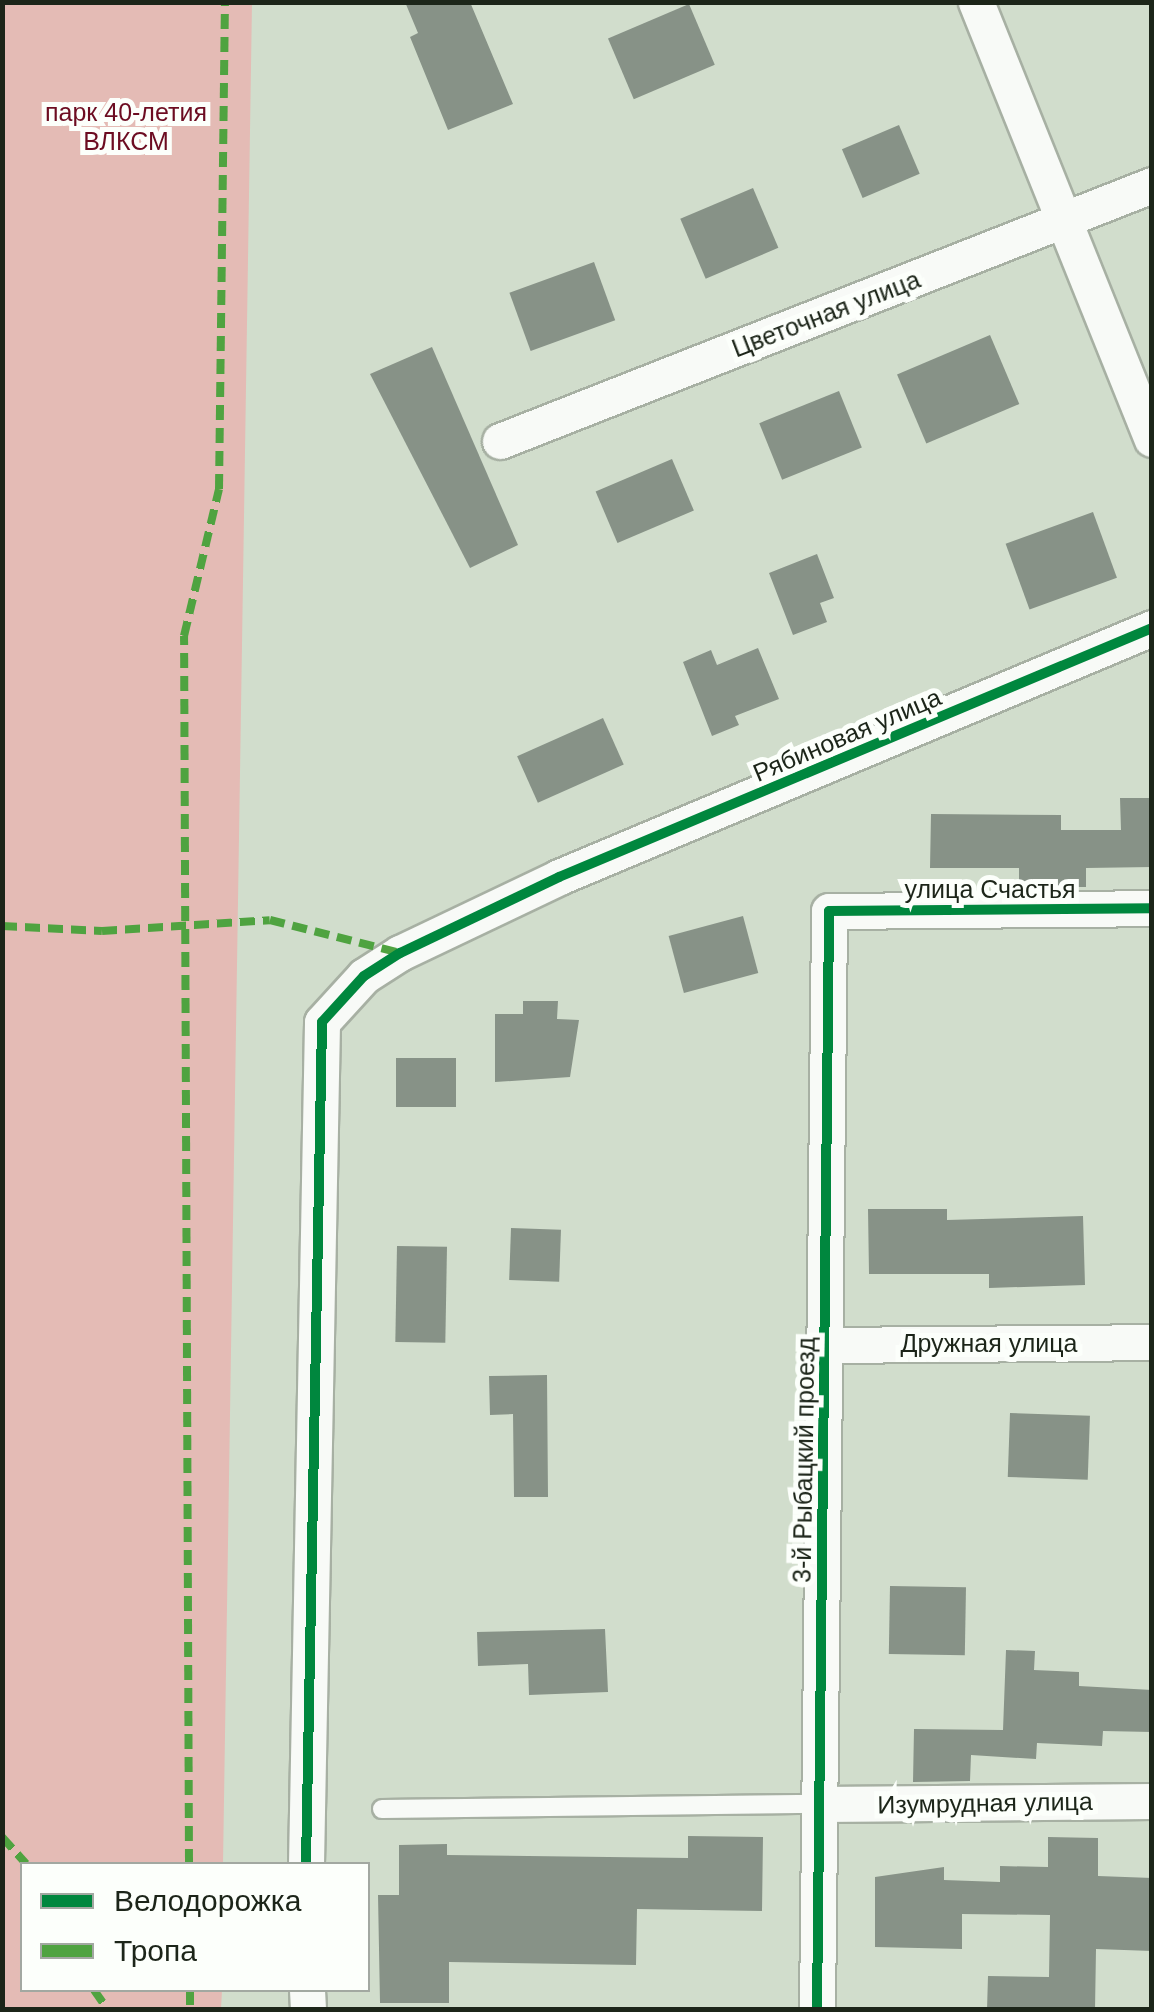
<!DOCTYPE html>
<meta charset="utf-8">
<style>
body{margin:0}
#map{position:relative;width:1154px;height:2012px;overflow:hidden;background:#d1ddcc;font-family:Arial,sans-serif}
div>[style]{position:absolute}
.green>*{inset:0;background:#e4bbb5}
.building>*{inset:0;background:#879287;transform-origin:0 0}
.roads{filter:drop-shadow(2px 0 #a7b0a3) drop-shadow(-2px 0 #a7b0a3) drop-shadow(0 2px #a7b0a3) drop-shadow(0 -2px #a7b0a3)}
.lane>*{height:18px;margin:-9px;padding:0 9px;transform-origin:9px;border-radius:9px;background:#f8faf7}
.street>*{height:35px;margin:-17.5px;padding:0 17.5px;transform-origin:17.5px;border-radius:17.5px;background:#f8faf7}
.quiet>*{height:8px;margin-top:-4px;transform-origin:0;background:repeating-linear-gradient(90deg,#4fa340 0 15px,transparent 0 23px)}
.cycleway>*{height:10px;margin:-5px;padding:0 5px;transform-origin:5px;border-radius:5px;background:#00873e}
span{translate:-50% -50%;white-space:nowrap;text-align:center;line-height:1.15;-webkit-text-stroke:10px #fcfffb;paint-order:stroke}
.park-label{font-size:25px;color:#6c0c21}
.street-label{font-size:25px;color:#1c2519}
.frame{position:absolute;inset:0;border:5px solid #1c2519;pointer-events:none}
.legend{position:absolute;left:20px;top:1862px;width:350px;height:130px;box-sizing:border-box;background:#fcfffb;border:2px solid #a2a8a1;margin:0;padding:12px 18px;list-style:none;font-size:30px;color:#1c2519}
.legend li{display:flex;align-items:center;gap:20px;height:50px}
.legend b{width:50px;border:2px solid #a2a8a1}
</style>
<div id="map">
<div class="green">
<i style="clip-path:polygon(3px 2px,252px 3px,223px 1864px,22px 1864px,22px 1990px,222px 1990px,221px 2009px,3px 2009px)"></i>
</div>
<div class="building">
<i style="clip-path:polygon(405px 2px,470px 2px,513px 104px,448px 130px,410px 37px,418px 33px)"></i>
<i style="left:689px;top:4px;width:66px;height:88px;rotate:67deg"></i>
<i style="left:899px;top:125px;width:53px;height:62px;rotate:67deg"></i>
<i style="left:753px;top:188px;width:65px;height:79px;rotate:67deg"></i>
<i style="left:594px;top:262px;width:62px;height:90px;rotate:70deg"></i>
<i style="left:990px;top:335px;width:75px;height:101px;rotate:67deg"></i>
<i style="clip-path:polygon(432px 347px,518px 545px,470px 568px,370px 374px)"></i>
<i style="left:839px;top:391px;width:61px;height:86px;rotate:68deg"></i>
<i style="left:672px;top:459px;width:56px;height:83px;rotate:67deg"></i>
<i style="left:1093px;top:512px;width:70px;height:93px;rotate:70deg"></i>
<i style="clip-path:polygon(817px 554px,834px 598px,820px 603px,827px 622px,793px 635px,769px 573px)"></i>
<i style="clip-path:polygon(758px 648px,779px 699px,735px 716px,739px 725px,712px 736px,683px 662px,711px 650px,717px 665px)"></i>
<i style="left:603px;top:718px;width:51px;height:94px;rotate:66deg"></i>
<i style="clip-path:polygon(1120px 798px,1152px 798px,1152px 867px,1086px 868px,1086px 887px,1019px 887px,1019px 868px,930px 868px,931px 814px,1061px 815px,1061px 830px,1121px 830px)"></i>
<i style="left:743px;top:916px;width:59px;height:77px;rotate:75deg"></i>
<i style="clip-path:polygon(523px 1001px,558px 1001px,557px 1019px,579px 1020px,570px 1077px,495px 1082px,495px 1014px,523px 1014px)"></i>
<i style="left:396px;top:1058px;width:60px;height:49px"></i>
<i style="clip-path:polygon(868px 1209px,947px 1209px,947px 1220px,1083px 1216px,1085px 1285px,989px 1288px,989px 1274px,869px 1274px)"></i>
<i style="left:511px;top:1228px;width:50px;height:52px;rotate:2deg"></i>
<i style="left:397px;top:1246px;width:50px;height:96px;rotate:1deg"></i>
<i style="clip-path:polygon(547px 1375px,548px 1497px,514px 1497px,513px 1414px,490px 1415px,489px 1376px)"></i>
<i style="left:1010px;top:1413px;width:80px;height:64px;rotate:2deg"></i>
<i style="left:890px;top:1586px;width:76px;height:68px;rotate:1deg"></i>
<i style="clip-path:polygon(605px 1629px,608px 1692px,529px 1695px,528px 1664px,478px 1666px,477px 1632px)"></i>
<i style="clip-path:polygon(1006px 1650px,1035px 1651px,1034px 1670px,1079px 1672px,1079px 1686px,1152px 1690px,1152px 1732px,1103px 1731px,1102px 1746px,1037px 1743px,1036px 1759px,971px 1755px,970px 1781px,913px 1782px,914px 1729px,1003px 1730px)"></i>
<i style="clip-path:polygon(688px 1836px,763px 1837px,762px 1911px,637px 1909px,636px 1965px,449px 1962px,449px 2003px,380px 2003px,378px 1895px,399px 1895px,399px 1845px,447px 1844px,447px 1855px,688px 1858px)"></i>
<i style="clip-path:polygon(1048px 1837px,1098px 1838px,1098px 1876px,1152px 1878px,1152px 1951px,1096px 1949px,1095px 2010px,987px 2010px,988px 1976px,1049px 1977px,1050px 1915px,962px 1914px,962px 1949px,875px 1947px,875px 1877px,944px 1867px,944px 1880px,1000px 1882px,1000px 1866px,1048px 1867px)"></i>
</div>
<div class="roads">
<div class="lane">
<i style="left:382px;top:1809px;width:437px;rotate:-0.7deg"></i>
</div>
<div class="street">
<i style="left:976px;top:2px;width:471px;rotate:68.1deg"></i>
<i style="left:500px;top:441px;width:700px;rotate:-21.44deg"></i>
<i style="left:826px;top:1345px;width:326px;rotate:-0.5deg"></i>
<i style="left:819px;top:1804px;width:333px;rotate:-0.5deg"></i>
<i style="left:306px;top:1864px;width:842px;rotate:-88.91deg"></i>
<i style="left:322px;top:1022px;width:62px;rotate:-47.6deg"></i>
<i style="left:364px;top:976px;width:43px;rotate:-32.6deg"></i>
<i style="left:400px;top:953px;width:176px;rotate:-25.5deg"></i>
<i style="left:559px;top:877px;width:643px;rotate:-22.78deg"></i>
<i style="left:307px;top:1990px;width:20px;rotate:87deg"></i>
<i style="left:817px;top:2010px;width:1099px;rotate:-89.37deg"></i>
<i style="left:829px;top:911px;width:323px;rotate:-0.5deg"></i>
</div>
</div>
<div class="quiet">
<i style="left:2px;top:926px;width:100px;rotate:2.9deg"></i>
<i style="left:102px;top:931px;width:168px;rotate:-3.7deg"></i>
<i style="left:270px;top:920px;width:134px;rotate:14.2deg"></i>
<i style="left:2px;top:1837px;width:36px;rotate:48deg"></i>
<i style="left:189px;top:1864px;width:1228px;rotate:-90.23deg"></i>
<i style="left:184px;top:636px;width:151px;rotate:-76.6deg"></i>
<i style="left:219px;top:489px;width:487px;rotate:-89.3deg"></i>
<i style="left:94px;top:1990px;width:24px;rotate:55deg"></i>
<i style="left:190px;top:1990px;width:20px;rotate:90deg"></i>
</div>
<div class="cycleway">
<i style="left:306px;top:1864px;width:842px;rotate:-88.91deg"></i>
<i style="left:322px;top:1022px;width:62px;rotate:-47.6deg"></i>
<i style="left:364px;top:976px;width:43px;rotate:-32.6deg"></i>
<i style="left:400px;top:953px;width:176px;rotate:-25.5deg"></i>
<i style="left:559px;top:877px;width:643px;rotate:-22.78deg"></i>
<i style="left:817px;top:2010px;width:1099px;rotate:-89.37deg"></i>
<i style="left:829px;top:911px;width:323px;rotate:-0.5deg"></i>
</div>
<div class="park-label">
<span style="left:126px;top:127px">парк 40-летия<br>ВЛКСМ</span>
</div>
<div class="street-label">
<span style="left:826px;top:314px;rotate:-21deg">Цветочная улица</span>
<span style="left:847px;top:735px;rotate:-23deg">Рябиновая улица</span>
<span style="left:990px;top:889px">улица Счастья</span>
<span style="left:989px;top:1343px">Дружная улица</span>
<span style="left:804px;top:1460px;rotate:-89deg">3-й Рыбацкий проезд</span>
<span style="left:985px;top:1803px;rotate:-1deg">Изумрудная улица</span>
</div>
<div class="frame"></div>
<ul class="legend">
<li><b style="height:12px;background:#00873e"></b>Велодорожка</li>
<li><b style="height:12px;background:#4fa340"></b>Тропа</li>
</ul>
</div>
